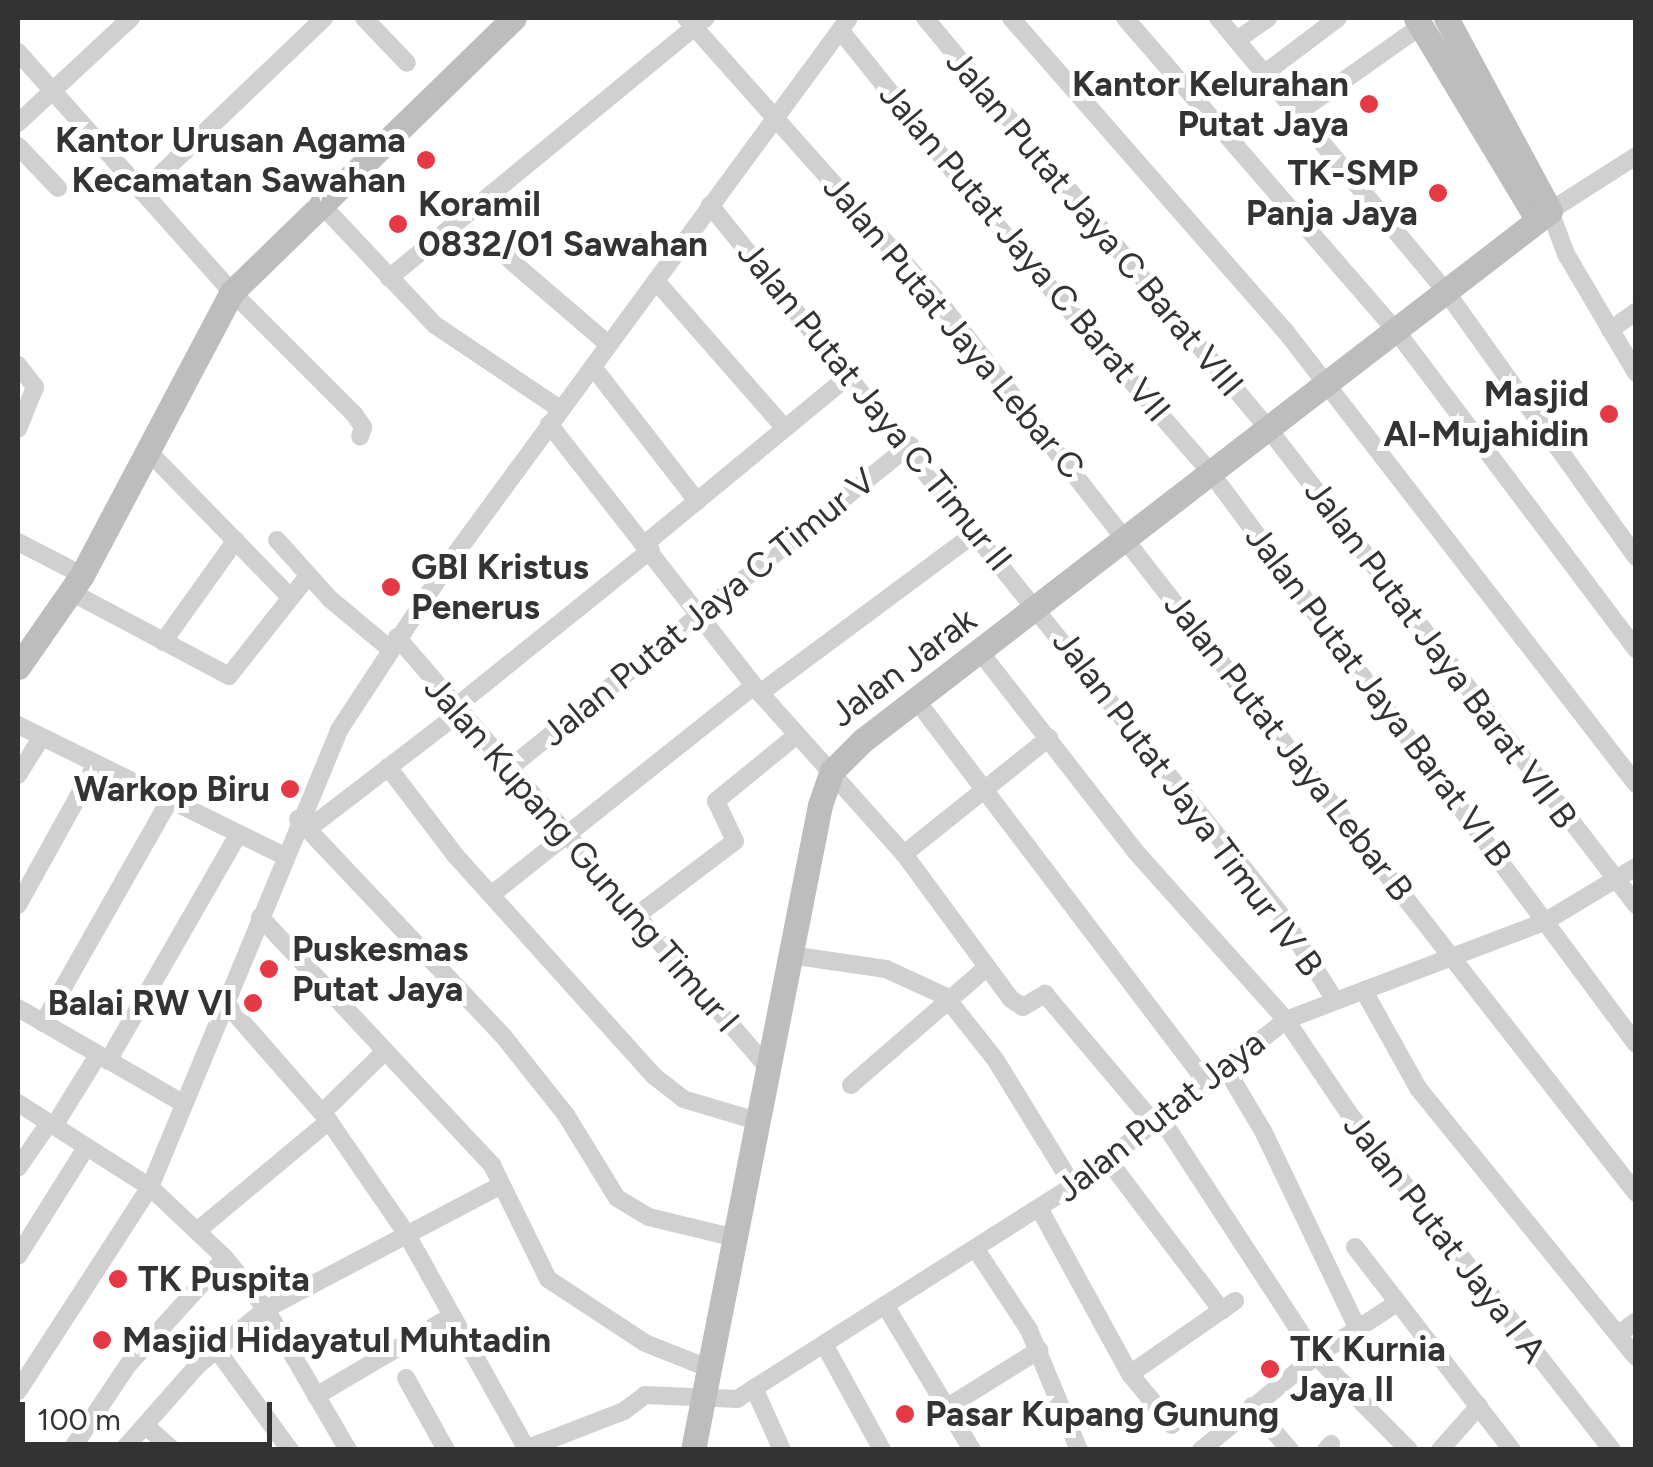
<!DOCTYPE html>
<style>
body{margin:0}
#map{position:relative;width:1653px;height:1467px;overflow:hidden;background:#fff;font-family:Figtree,sans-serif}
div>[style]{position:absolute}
.street>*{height:18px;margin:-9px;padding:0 9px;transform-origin:9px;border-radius:9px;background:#d0d0d0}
.secondary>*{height:25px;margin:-12.5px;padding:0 12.5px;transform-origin:12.5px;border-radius:12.5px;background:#bdbdbd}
.dots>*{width:28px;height:28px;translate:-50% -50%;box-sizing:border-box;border:5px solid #fff;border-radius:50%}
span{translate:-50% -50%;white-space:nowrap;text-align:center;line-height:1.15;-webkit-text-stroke:10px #fff;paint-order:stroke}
.poi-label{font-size:35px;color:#333;font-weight:700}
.right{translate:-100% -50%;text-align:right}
.left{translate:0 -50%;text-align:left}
.street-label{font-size:35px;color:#333}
.frame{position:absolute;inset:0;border:20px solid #333;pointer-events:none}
.scale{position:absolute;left:20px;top:1402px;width:252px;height:45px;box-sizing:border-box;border:5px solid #333;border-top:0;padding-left:12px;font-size:30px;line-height:35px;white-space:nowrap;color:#333;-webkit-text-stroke:8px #fff;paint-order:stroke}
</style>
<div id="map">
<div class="street">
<i style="left:364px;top:18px;width:62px;rotate:46.3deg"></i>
<i style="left:686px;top:18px;width:388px;rotate:48.3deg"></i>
<i style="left:944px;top:308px;width:1123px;rotate:51.98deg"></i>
<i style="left:925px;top:18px;width:533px;rotate:50.1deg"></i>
<i style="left:1267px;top:427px;width:604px;rotate:52.33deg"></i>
<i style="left:1011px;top:18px;width:417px;rotate:48.8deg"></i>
<i style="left:1286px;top:332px;width:572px;rotate:52.25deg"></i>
<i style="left:1125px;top:18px;width:415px;rotate:49.1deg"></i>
<i style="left:1397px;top:332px;width:397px;rotate:53deg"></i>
<i style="left:1218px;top:18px;width:358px;rotate:50.2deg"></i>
<i style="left:1447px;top:293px;width:325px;rotate:54.4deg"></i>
<i style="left:840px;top:30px;width:275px;rotate:51.2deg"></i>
<i style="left:1012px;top:244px;width:303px;rotate:49deg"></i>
<i style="left:1211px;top:473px;width:712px;rotate:53.34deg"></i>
<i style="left:1237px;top:40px;width:38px;rotate:-35deg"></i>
<i style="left:18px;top:52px;width:322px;rotate:48.3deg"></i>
<i style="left:232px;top:292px;width:173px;rotate:45deg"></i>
<i style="left:354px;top:414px;width:16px;rotate:55deg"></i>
<i style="left:363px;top:427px;width:10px;rotate:107deg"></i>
<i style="left:1265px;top:73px;width:91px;rotate:-37deg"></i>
<i style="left:1299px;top:112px;width:149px;rotate:-35.2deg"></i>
<i style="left:18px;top:123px;width:154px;rotate:-42.9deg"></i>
<i style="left:18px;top:146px;width:58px;rotate:46.4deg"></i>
<i style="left:1636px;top:156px;width:102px;rotate:147.4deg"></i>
<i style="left:1550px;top:211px;width:46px;rotate:69.6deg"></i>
<i style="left:1566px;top:254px;width:138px;rotate:59.5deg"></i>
<i style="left:142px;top:192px;width:252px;rotate:-43.7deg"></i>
<i style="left:319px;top:202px;width:169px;rotate:46.7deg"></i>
<i style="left:435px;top:325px;width:151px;rotate:33.9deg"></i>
<i style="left:710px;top:205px;width:911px;rotate:51.19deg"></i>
<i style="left:1281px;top:915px;width:101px;rotate:57.6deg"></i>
<i style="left:510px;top:260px;width:130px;rotate:40.6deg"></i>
<i style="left:389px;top:278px;width:410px;rotate:-39.4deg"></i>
<i style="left:656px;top:281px;width:194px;rotate:48.8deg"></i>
<i style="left:1610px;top:330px;width:32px;rotate:-35deg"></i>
<i style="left:18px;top:365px;width:28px;rotate:52deg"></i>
<i style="left:35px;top:387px;width:45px;rotate:112deg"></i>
<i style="left:593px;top:367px;width:170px;rotate:52.2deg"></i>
<i style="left:549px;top:424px;width:342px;rotate:51.9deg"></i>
<i style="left:760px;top:693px;width:216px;rotate:48.2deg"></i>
<i style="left:904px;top:854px;width:180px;rotate:53.6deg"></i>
<i style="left:1011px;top:999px;width:14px;rotate:34deg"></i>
<i style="left:1023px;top:1007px;width:26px;rotate:-31deg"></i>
<i style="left:1045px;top:994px;width:170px;rotate:49.8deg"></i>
<i style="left:150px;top:453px;width:202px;rotate:45.8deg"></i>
<i style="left:277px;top:540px;width:79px;rotate:48.1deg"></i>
<i style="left:330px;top:599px;width:78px;rotate:39.8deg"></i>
<i style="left:18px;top:542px;width:72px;rotate:27.3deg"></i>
<i style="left:646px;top:543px;width:264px;rotate:-39.5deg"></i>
<i style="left:71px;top:592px;width:179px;rotate:28deg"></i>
<i style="left:229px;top:676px;width:127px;rotate:-51.7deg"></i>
<i style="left:397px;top:637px;width:570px;rotate:49.27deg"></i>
<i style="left:163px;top:642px;width:125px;rotate:-54.4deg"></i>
<i style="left:981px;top:653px;width:251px;rotate:52.1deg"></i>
<i style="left:1135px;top:851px;width:227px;rotate:48.2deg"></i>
<i style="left:1286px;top:1020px;width:111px;rotate:56deg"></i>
<i style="left:1348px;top:1112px;width:429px;rotate:52deg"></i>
<i style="left:760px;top:693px;width:272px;rotate:-36.6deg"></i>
<i style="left:917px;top:701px;width:475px;rotate:52.8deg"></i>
<i style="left:453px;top:709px;width:254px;rotate:-38.8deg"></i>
<i style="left:18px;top:725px;width:297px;rotate:26.2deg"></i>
<i style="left:388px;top:767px;width:111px;rotate:52.7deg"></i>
<i style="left:455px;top:855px;width:297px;rotate:48deg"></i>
<i style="left:654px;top:1076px;width:37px;rotate:38deg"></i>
<i style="left:683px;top:1099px;width:77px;rotate:16.6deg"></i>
<i style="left:507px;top:770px;width:518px;rotate:-38.88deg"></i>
<i style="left:18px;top:775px;width:44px;rotate:-58.1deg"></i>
<i style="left:298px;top:819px;width:300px;rotate:46.6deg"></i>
<i style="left:504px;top:1037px;width:100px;rotate:51.5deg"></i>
<i style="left:566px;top:1115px;width:97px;rotate:58.4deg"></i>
<i style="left:617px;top:1198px;width:37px;rotate:31deg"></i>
<i style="left:649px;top:1217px;width:89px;rotate:13.7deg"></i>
<i style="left:308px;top:829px;width:189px;rotate:-37.5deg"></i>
<i style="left:904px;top:854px;width:186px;rotate:-38.7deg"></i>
<i style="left:491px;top:895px;width:336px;rotate:-38.5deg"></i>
<i style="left:18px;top:905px;width:159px;rotate:-61deg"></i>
<i style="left:636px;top:916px;width:124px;rotate:-37.1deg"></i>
<i style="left:735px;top:841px;width:44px;rotate:-115.4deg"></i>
<i style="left:716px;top:801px;width:104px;rotate:-39.2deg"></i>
<i style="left:260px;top:917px;width:340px;rotate:46.9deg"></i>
<i style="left:492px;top:1165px;width:127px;rotate:63.8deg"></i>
<i style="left:548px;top:1279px;width:116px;rotate:33.4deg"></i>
<i style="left:645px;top:1343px;width:71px;rotate:21.5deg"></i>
<i style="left:790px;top:955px;width:97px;rotate:8.3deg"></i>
<i style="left:886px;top:969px;width:65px;rotate:24.6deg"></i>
<i style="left:945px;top:996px;width:80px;rotate:51.6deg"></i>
<i style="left:995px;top:1059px;width:149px;rotate:58.4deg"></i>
<i style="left:1364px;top:991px;width:111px;rotate:60.9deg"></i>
<i style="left:1418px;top:1088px;width:346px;rotate:51deg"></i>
<i style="left:224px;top:1001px;width:159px;rotate:48.8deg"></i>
<i style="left:329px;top:1121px;width:136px;rotate:55.5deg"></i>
<i style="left:406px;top:1233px;width:246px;rotate:60.8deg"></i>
<i style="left:18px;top:1008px;width:188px;rotate:30deg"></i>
<i style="left:43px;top:1023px;width:253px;rotate:-60.4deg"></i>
<i style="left:108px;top:1061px;width:258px;rotate:-60.1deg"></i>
<i style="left:1223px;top:1064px;width:78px;rotate:59.2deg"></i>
<i style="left:1263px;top:1131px;width:220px;rotate:64.4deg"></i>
<i style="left:851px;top:1085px;width:180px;rotate:-40.9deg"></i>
<i style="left:18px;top:1103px;width:156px;rotate:32.5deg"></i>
<i style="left:150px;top:1187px;width:103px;rotate:43.4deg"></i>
<i style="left:225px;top:1258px;width:65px;rotate:51.2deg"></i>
<i style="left:266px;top:1309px;width:163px;rotate:59.8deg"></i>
<i style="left:322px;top:1113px;width:88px;rotate:-44.5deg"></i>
<i style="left:1162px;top:1120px;width:282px;rotate:56.9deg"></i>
<i style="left:1316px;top:1356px;width:132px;rotate:45.3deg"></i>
<i style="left:54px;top:1126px;width:84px;rotate:-58.2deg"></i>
<i style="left:1108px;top:1160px;width:189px;rotate:52.9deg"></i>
<i style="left:18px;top:1168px;width:55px;rotate:-55.4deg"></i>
<i style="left:1039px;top:1208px;width:189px;rotate:61.3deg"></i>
<i style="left:1130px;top:1374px;width:66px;rotate:50.5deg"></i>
<i style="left:197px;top:1231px;width:172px;rotate:-39.8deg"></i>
<i style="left:1355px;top:1247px;width:257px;rotate:52.3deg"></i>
<i style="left:975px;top:1248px;width:98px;rotate:56.6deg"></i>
<i style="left:1029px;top:1330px;width:130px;rotate:67.4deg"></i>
<i style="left:18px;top:1256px;width:126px;rotate:-57.9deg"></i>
<i style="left:885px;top:1305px;width:169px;rotate:59deg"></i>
<i style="left:1619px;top:1334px;width:21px;rotate:-37deg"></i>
<i style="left:824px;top:1344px;width:121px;rotate:61.3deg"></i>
<i style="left:217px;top:1350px;width:124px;rotate:53.9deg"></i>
<i style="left:1130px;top:1374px;width:128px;rotate:-34.8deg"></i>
<i style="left:406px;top:1378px;width:82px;rotate:60.9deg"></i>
<i style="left:754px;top:1388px;width:68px;rotate:65.7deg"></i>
<i style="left:18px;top:1391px;width:243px;rotate:-57.1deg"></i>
<i style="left:150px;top:1187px;width:495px;rotate:-67.5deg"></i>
<i style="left:339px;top:730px;width:199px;rotate:-56.7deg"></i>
<i style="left:448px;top:564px;width:677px;rotate:-53.71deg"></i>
<i style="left:316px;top:1396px;width:158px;rotate:-30.5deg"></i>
<i style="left:1252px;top:1406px;width:58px;rotate:49.2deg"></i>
<i style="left:946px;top:1408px;width:110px;rotate:-31.9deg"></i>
<i style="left:145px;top:1425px;width:38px;rotate:42deg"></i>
<i style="left:71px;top:1450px;width:102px;rotate:-56.2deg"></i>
<i style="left:128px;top:1365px;width:144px;rotate:-47.8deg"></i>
<i style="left:123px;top:1450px;width:113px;rotate:-48.6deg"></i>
<i style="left:198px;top:1365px;width:88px;rotate:-39.5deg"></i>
<i style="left:266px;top:1309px;width:266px;rotate:-27.8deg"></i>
<i style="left:523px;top:1450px;width:108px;rotate:-21.1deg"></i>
<i style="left:624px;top:1411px;width:26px;rotate:-37deg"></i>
<i style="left:645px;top:1395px;width:92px;rotate:2.5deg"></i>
<i style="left:737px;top:1399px;width:398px;rotate:-32.4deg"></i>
<i style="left:1073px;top:1186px;width:270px;rotate:-37.9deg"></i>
<i style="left:1286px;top:1020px;width:278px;rotate:-20.8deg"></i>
<i style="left:1546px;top:921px;width:105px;rotate:-31deg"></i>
<i style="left:1201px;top:1450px;width:149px;rotate:-39.3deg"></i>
<i style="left:1316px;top:1356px;width:93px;rotate:-33.2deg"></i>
<i style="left:1326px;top:1450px;width:8px;rotate:-50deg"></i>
<i style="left:1440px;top:1450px;width:59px;rotate:-48.4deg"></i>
</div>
<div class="secondary">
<i style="left:1416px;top:18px;width:236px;rotate:58.9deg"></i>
<i style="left:18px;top:667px;width:112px;rotate:-55.2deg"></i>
<i style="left:82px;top:575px;width:320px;rotate:-62.1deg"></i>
<i style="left:232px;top:292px;width:393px;rotate:-44.2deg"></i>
<i style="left:693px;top:1450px;width:657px;rotate:-78.86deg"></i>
<i style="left:820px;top:805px;width:36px;rotate:-71deg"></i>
<i style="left:832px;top:771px;width:42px;rotate:-45deg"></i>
<i style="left:862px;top:741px;width:868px;rotate:-37.61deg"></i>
<i style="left:1550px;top:211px;width:219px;rotate:-118.3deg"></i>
</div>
<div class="dots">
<i style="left:1369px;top:104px;background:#e63946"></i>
<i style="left:426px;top:160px;background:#e63946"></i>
<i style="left:1438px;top:193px;background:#e63946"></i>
<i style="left:398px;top:224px;background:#e63946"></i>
<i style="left:1609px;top:414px;background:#e63946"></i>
<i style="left:391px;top:587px;background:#e63946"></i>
<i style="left:290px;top:789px;background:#e63946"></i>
<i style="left:269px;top:969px;background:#e63946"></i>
<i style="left:253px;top:1003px;background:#e63946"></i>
<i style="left:118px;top:1279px;background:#e63946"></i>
<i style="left:102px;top:1340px;background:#e63946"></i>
<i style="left:1270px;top:1369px;background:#e63946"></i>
<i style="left:905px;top:1414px;background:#e63946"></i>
</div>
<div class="poi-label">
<span class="right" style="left:1349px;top:104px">Kantor Kelurahan<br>Putat Jaya</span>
<span class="right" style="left:406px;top:160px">Kantor Urusan Agama<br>Kecamatan Sawahan</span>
<span class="right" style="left:1418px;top:193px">TK-SMP<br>Panja Jaya</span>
<span class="left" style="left:418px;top:224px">Koramil<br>0832/01 Sawahan</span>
<span class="right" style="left:1589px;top:414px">Masjid<br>Al-Mujahidin</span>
<span class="left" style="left:411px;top:587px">GBI Kristus<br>Penerus</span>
<span class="right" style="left:270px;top:789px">Warkop Biru</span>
<span class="left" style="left:292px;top:969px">Puskesmas<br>Putat Jaya</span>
<span class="right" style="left:233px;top:1003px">Balai RW VI</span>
<span class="left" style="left:138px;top:1279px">TK Puspita</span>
<span class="left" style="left:122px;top:1340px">Masjid Hidayatul Muhtadin</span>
<span class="left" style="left:1290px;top:1369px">TK Kurnia<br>Jaya II</span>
<span class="left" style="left:925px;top:1414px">Pasar Kupang Gunung</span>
</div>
<div class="street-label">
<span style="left:1095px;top:223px;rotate:50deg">Jalan Putat Jaya C Barat VIII</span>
<span style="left:1025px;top:252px;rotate:50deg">Jalan Putat Jaya C Barat VII</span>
<span style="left:954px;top:327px;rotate:50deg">Jalan Putat Jaya Lebar C</span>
<span style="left:875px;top:406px;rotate:51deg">Jalan Putat Jaya C Timur II</span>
<span style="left:708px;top:607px;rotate:-39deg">Jalan Putat Jaya C Timur V</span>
<span style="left:1441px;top:654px;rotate:53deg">Jalan Putat Jaya Barat VII B</span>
<span style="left:903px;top:667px;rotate:-37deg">Jalan Jarak</span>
<span style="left:1379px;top:696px;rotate:53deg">Jalan Putat Jaya Barat VI B</span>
<span style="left:1289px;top:747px;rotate:52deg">Jalan Putat Jaya Lebar B</span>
<span style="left:1188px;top:803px;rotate:53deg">Jalan Putat Jaya Timur IV B</span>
<span style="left:582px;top:854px;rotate:49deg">Jalan Kupang Gunung Timur I</span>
<span style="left:1160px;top:1116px;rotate:-38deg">Jalan Putat Jaya</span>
<span style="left:1445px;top:1238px;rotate:52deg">Jalan Putat Jaya I A</span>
</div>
<div class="frame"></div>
<div class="scale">100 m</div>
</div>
